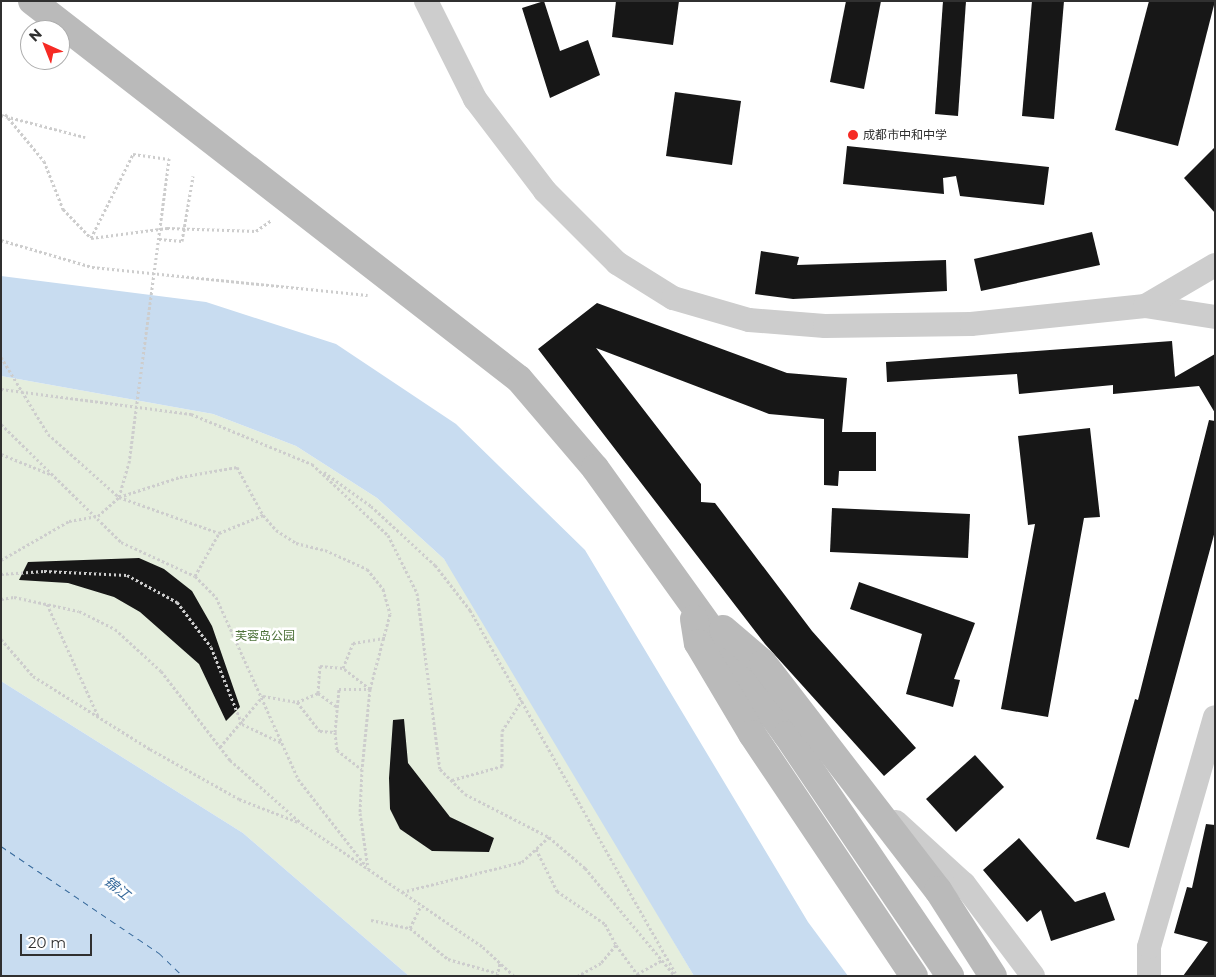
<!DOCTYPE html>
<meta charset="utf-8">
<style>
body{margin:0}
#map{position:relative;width:1216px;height:977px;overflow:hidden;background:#fff;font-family:Montserrat,"Noto Sans SC",sans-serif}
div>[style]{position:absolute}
.green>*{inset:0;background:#e5eedd}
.water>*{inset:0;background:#c8dcf0}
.ferry>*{height:1px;margin-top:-0.5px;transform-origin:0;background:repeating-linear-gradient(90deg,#36699b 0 6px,transparent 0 11px)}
.building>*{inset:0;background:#171717}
.path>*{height:3px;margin-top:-1.5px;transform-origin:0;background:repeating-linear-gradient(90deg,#cdcdcd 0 2.5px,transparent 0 5px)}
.street>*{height:24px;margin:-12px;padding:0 12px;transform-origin:12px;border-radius:12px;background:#cdcdcd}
.secondary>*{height:28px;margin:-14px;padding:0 14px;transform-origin:14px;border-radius:14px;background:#bababa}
.path-bridge>*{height:3px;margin-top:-1.5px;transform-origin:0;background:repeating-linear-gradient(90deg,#cdcdcd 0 2.5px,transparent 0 5px)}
.dots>*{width:14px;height:14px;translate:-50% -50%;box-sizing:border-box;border:2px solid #fff;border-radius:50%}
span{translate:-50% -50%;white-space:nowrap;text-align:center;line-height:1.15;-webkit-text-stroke:5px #fff;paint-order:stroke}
.poi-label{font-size:12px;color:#303030}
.left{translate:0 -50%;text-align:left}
.park-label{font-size:12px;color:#4d7139}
.water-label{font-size:14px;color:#36699b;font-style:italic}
.frame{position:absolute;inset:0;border:2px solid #303030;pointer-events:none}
.north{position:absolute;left:20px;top:20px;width:50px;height:50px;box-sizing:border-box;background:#fff;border:1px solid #acacac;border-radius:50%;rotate:316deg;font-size:14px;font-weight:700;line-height:20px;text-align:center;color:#303030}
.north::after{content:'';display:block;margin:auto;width:18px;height:22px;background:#f62a24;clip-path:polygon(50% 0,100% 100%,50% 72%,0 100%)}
.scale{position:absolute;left:20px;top:934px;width:72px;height:22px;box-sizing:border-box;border:2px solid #303030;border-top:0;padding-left:6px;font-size:15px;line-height:18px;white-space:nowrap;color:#303030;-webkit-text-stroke:4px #fff;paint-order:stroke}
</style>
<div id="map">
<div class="green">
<i style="clip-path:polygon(1px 376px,213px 414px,296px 446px,377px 498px,444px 559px,483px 617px,694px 976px,409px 976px,243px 833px,1px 681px)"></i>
</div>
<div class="water">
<i style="clip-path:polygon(1px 276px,206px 302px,336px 344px,456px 424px,585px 550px,808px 922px,848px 976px,694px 976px,444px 559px,377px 498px,296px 446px,213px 414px,1px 376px)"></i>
<i style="clip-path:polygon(1px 681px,243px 833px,409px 976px,1px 976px)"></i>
</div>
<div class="ferry">
<i style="left:1px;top:846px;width:191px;rotate:34.1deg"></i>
<i style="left:159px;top:953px;width:33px;rotate:44deg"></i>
</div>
<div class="building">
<i style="clip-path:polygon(544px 1px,560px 51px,588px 40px,600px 75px,550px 98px,522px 8px)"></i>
<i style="clip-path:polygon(616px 1px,679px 1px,673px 45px,612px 37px)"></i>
<i style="clip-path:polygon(846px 1px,881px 1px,864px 89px,830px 82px)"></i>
<i style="clip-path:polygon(943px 1px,966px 1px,958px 116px,935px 114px)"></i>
<i style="clip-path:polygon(1032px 1px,1064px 1px,1054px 119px,1022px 116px)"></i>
<i style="clip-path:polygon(1149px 1px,1215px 1px,1178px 146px,1115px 130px)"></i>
<i style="clip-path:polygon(675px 92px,741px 101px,732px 165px,666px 156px)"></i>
<i style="clip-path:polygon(847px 146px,1049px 167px,1044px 205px,960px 196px,956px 176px,943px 178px,944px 194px,843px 184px)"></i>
<i style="clip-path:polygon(1215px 147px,1215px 213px,1184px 178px)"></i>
<i style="clip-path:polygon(1092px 232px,1100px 265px,981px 291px,974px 259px)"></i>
<i style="clip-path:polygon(761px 251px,799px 257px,797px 265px,946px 260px,947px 291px,793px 299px,755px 294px)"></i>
<i style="clip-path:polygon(597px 303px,787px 373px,847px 378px,842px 432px,876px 432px,876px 471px,839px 471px,838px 486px,824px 485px,824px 419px,769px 414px,596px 348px,701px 484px,701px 502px,715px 503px,812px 631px,916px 748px,884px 776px,765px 644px,538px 349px)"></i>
<i style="clip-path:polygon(1172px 341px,1175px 377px,1215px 354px,1215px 413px,1199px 386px,1113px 394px,1113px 385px,1019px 394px,1017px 374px,887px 382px,886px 362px)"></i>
<i style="clip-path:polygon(1209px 420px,1215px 421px,1215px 531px,1129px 848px,1096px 839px,1135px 699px,1138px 700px)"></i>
<i style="clip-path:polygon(1090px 428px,1100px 517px,1084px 518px,1048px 717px,1001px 709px,1035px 524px,1028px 525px,1018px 436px)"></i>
<i style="clip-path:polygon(832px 508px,970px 514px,968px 558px,830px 552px)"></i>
<i style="clip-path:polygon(139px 558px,164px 569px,192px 591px,212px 626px,240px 707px,226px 721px,199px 664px,140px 612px,114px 597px,68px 583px,19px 580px,28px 562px)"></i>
<i style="clip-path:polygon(859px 582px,975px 623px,954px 679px,960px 680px,953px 707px,906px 694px,922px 634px,850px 609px)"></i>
<i style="clip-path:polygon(404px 719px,408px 763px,450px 817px,494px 838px,489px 852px,432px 851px,400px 829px,390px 809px,389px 778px,393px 720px)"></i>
<i style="clip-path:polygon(975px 755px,1004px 787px,956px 832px,926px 799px)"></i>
<i style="clip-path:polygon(1206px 824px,1215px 825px,1215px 976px,1183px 976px,1208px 942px,1174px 933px,1187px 887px,1192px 888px)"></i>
<i style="clip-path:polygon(1019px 838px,1075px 902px,1105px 892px,1115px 920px,1051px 941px,1041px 910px,1027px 922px,983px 870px)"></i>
</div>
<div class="path">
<i style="left:5px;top:114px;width:61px;rotate:50.3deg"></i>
<i style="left:44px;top:161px;width:52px;rotate:68.4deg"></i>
<i style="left:63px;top:209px;width:40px;rotate:46deg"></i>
<i style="left:91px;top:238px;width:77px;rotate:-7.5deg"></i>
<i style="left:167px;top:228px;width:89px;rotate:1.9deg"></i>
<i style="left:256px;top:231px;width:19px;rotate:-35deg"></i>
<i style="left:1px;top:115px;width:87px;rotate:14.7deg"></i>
<i style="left:91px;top:238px;width:94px;rotate:-63.4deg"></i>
<i style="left:133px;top:154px;width:36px;rotate:8deg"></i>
<i style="left:1px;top:240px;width:95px;rotate:16.5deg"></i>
<i style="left:92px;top:267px;width:277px;rotate:5.8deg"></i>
<i style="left:1px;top:389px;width:192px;rotate:7.5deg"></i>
<i style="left:191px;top:414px;width:131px;rotate:22.5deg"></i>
<i style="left:312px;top:464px;width:104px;rotate:43.1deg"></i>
<i style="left:388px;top:535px;width:65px;rotate:63.4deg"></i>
<i style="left:417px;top:593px;width:177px;rotate:82.6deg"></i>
<i style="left:440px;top:769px;width:35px;rotate:45deg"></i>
<i style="left:465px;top:794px;width:94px;rotate:27.1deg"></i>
<i style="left:549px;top:837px;width:48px;rotate:40.7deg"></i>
<i style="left:585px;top:868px;width:141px;rotate:50.2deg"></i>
<i style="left:1px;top:424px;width:168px;rotate:44.5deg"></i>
<i style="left:121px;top:542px;width:81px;rotate:24.7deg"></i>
<i style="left:195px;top:576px;width:30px;rotate:45deg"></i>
<i style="left:216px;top:597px;width:200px;rotate:65.7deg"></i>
<i style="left:298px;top:779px;width:110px;rotate:52deg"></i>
<i style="left:48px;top:434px;width:95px;rotate:41.6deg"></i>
<i style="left:119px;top:497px;width:106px;rotate:19.8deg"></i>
<i style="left:1px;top:454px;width:55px;rotate:22.4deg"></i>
<i style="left:324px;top:472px;width:58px;rotate:35.9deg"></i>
<i style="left:371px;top:506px;width:87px;rotate:42.7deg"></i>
<i style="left:435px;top:565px;width:57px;rotate:52.1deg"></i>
<i style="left:470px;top:610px;width:417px;rotate:60.5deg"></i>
<i style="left:119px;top:497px;width:64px;rotate:-18.2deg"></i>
<i style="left:180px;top:477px;width:58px;rotate:-10deg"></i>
<i style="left:237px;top:467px;width:55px;rotate:61.6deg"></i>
<i style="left:263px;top:515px;width:20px;rotate:49deg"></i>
<i style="left:276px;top:530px;width:24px;rotate:33deg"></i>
<i style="left:296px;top:543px;width:30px;rotate:14deg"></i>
<i style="left:325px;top:550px;width:46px;rotate:24.3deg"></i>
<i style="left:367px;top:569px;width:26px;rotate:51deg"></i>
<i style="left:383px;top:589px;width:26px;rotate:74deg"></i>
<i style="left:390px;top:614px;width:78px;rotate:104.9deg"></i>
<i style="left:370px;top:689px;width:80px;rotate:95.7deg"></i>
<i style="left:362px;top:769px;width:44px;rotate:92.6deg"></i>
<i style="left:360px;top:813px;width:56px;rotate:81.7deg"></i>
<i style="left:1px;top:560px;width:78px;rotate:-29.8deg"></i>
<i style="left:69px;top:521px;width:29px;rotate:-10deg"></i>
<i style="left:98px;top:516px;width:28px;rotate:-42deg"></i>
<i style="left:119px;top:497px;width:35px;rotate:-74deg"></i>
<i style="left:1px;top:574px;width:43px;rotate:-4deg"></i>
<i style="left:44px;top:571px;width:83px;rotate:2.8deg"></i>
<i style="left:127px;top:575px;width:57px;rotate:28.4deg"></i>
<i style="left:177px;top:602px;width:56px;rotate:52.9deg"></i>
<i style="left:211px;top:647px;width:83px;rotate:68.1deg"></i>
<i style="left:242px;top:724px;width:44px;rotate:25.4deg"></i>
<i style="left:195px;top:576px;width:49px;rotate:-60.8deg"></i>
<i style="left:219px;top:533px;width:48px;rotate:-22.2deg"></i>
<i style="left:1px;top:599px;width:13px;rotate:-9deg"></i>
<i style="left:14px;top:597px;width:66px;rotate:12.2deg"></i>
<i style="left:79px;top:611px;width:40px;rotate:26.6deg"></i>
<i style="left:115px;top:629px;width:62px;rotate:42.4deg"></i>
<i style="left:161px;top:671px;width:113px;rotate:52.2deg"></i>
<i style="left:230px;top:760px;width:96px;rotate:41.6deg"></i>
<i style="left:302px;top:824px;width:219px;rotate:34.2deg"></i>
<i style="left:483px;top:947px;width:42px;rotate:43.1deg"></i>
<i style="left:47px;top:604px;width:123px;rotate:65.5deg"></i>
<i style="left:1px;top:639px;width:49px;rotate:49.1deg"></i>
<i style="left:33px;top:676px;width:138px;rotate:32deg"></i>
<i style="left:150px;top:749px;width:102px;rotate:29.3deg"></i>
<i style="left:239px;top:799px;width:63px;rotate:21.3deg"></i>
<i style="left:318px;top:693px;width:24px;rotate:36deg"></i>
<i style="left:297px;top:702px;width:23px;rotate:-23deg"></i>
<i style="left:318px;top:693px;width:27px;rotate:-86deg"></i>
<i style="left:320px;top:666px;width:23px;rotate:5deg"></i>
<i style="left:335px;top:732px;width:43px;rotate:-84.7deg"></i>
<i style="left:339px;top:689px;width:31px"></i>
<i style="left:370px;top:689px;width:34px;rotate:-142deg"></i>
<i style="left:343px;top:668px;width:27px;rotate:-68deg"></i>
<i style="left:353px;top:643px;width:33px;rotate:-9deg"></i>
<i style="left:220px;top:747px;width:67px;rotate:-49.9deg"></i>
<i style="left:263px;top:696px;width:35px;rotate:10deg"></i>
<i style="left:297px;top:702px;width:37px;rotate:52deg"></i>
<i style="left:320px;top:731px;width:15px;rotate:4deg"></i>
<i style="left:335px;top:732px;width:18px;rotate:84deg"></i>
<i style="left:337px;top:750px;width:31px;rotate:38deg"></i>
<i style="left:452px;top:780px;width:52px;rotate:-15.6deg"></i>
<i style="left:502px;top:766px;width:35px;rotate:-90deg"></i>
<i style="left:502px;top:731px;width:37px;rotate:-57deg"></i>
<i style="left:536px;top:849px;width:47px;rotate:63.4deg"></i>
<i style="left:557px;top:891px;width:58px;rotate:34.5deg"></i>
<i style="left:605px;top:924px;width:24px;rotate:62deg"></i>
<i style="left:616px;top:945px;width:23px;rotate:130deg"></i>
<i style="left:601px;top:963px;width:26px;rotate:151deg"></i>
<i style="left:402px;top:892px;width:124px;rotate:-14deg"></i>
<i style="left:522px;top:862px;width:37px;rotate:-43deg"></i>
<i style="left:371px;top:920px;width:40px;rotate:12deg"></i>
<i style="left:410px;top:928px;width:49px;rotate:39.2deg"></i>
<i style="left:448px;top:959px;width:51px;rotate:15.9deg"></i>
<i style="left:410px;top:928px;width:25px;rotate:-64deg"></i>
<i style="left:616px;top:945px;width:36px;rotate:54deg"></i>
<i style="left:637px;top:974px;width:29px;rotate:-29deg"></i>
<i style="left:497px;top:976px;width:13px;rotate:-77deg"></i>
</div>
<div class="street">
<i style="left:426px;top:1px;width:110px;rotate:63.4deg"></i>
<i style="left:475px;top:99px;width:116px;rotate:52.7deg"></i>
<i style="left:545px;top:191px;width:102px;rotate:45deg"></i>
<i style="left:617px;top:263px;width:66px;rotate:32deg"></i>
<i style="left:673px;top:298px;width:79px;rotate:16.1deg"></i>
<i style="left:749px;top:320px;width:76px;rotate:4.5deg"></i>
<i style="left:825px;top:326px;width:146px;rotate:-0.8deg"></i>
<i style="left:971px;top:324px;width:175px;rotate:-5.9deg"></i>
<i style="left:1145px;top:306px;width:71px;rotate:8.9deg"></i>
<i style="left:1145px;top:306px;width:81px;rotate:-30.4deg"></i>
<i style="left:896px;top:822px;width:92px;rotate:42.4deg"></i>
<i style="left:964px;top:884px;width:115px;rotate:53.1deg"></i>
<i style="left:1149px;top:976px;width:29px;rotate:-90deg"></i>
<i style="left:1149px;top:947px;width:239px;rotate:-74deg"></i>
</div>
<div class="secondary">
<i style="left:32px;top:1px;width:616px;rotate:37.82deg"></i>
<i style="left:519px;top:379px;width:117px;rotate:49.5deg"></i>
<i style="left:595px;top:468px;width:329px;rotate:54.3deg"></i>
<i style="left:787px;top:735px;width:291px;rotate:55.9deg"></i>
<i style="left:694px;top:619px;width:24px;rotate:81deg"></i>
<i style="left:698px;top:643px;width:106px;rotate:59.3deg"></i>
<i style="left:752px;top:734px;width:291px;rotate:56.2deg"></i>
<i style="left:723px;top:629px;width:52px;rotate:40.4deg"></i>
<i style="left:763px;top:663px;width:287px;rotate:52.4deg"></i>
<i style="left:938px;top:890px;width:102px;rotate:57.4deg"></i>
</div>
<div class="path-bridge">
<i style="left:159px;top:239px;width:23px;rotate:5deg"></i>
<i style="left:182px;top:241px;width:66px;rotate:-80.4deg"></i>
<i style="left:1px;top:357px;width:90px;rotate:58.6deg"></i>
<i style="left:129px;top:463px;width:307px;rotate:-82.5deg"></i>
</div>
<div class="dots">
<i style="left:853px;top:135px;background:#f62a24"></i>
</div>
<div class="poi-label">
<span class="left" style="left:863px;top:135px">成都市中和中学</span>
</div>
<div class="park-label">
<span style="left:265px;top:636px">芙蓉岛公园</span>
</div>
<div class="water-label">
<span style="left:117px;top:888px;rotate:39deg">锦江</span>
</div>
<div class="frame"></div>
<div class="north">N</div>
<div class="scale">20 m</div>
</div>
